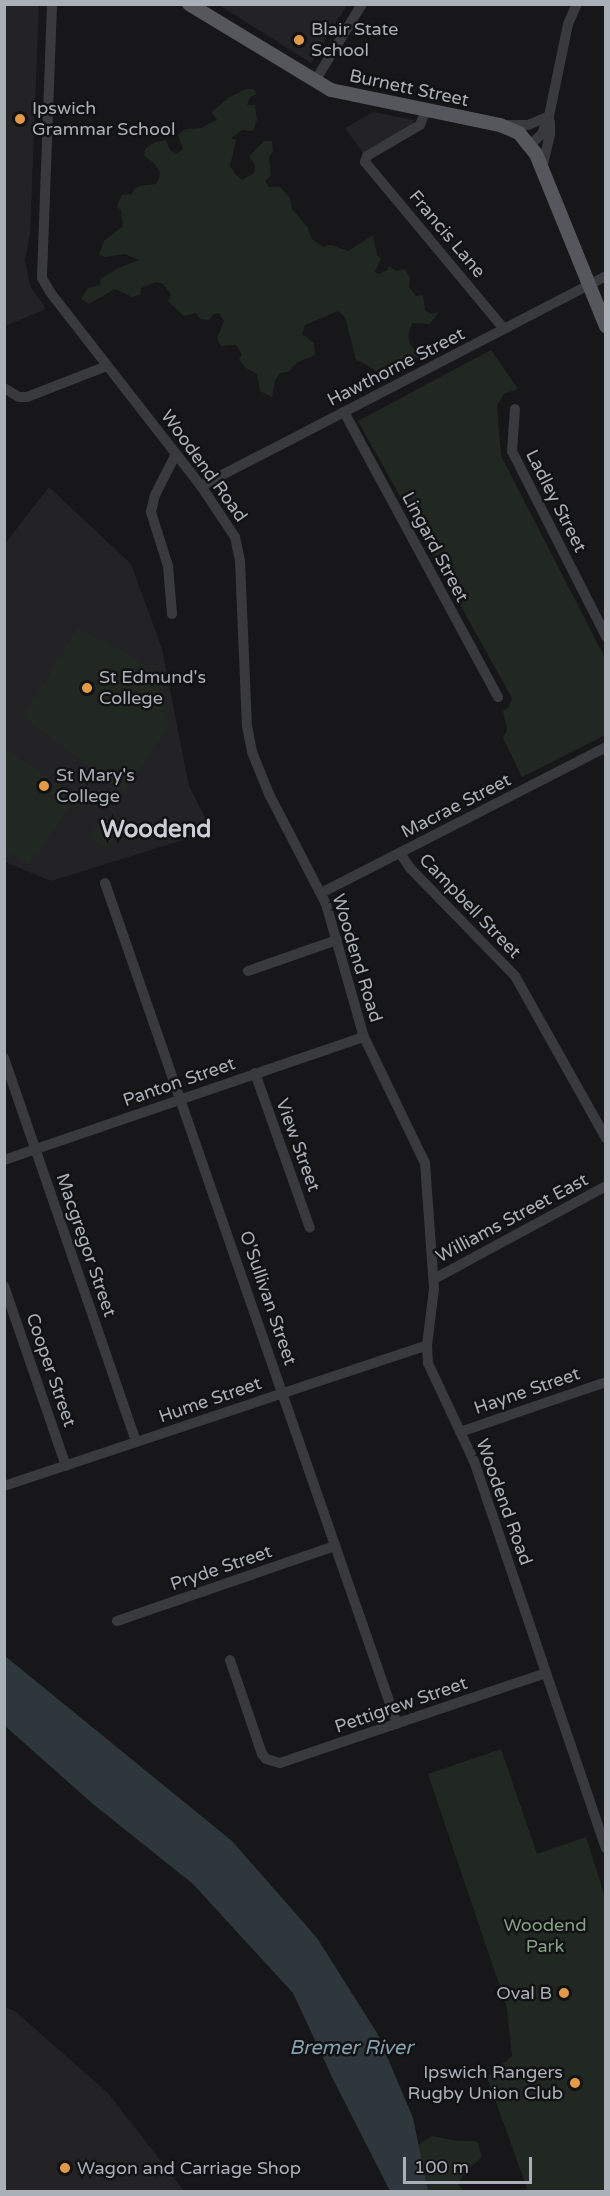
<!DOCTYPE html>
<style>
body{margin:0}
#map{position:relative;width:610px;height:2196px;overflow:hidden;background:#171719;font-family:"Varela Round",sans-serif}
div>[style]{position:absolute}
.built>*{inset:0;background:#232326}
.green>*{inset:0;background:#212821}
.water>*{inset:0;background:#2e373c}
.minor>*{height:10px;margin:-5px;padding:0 5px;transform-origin:5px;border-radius:5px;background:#383a3d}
.major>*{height:14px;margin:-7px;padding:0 7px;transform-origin:7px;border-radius:7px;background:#55575c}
.dots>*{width:16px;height:16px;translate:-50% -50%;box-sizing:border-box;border:3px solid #121214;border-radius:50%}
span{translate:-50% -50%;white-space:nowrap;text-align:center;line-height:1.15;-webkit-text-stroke:5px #121214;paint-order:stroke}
.poi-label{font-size:18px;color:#aab0b7}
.left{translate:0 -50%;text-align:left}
.right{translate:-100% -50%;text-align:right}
.street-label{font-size:18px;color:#aab0b7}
.park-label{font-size:18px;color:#85a183}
.water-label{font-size:20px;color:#84a1af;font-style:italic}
.district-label{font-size:24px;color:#cbced4;font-weight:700}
.frame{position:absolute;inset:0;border:6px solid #aab0b7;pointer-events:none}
.scale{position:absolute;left:403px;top:2157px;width:129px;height:27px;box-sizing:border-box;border:3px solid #aab0b7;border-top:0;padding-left:8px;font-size:18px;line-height:21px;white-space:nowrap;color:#aab0b7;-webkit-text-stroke:4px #121214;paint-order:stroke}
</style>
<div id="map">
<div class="built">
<i style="clip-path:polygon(5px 4px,39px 5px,30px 234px,25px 260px,30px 286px,46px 309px,5px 326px)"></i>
<i style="clip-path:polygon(219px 5px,347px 5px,311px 63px)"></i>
<i style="clip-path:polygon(373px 112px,414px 120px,413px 125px,363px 153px,345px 128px)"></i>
<i style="clip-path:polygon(49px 487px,131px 564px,162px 649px,189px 786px,212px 831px,51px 881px,5px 862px,4px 545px)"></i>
<i style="clip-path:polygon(4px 2006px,16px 2012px,108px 2093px,184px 2191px,5px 2191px)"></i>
</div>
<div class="green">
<i style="clip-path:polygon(246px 89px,253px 89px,257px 94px,250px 97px,247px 105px,255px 105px,257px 120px,253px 131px,242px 130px,231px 138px,236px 140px,230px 166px,235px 174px,242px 180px,254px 173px,255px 166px,249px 156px,264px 141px,272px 141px,273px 151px,269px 157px,271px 175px,265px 181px,269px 187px,280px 187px,290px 198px,292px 209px,308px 228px,312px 239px,323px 247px,331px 245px,348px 251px,373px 235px,377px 255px,381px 258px,375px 272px,378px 274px,388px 270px,389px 266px,396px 271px,405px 269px,410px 278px,409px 287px,416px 296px,423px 295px,425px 310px,431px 314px,439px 312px,430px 324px,412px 323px,408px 336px,410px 344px,420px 356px,392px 372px,384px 375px,356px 359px,345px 317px,338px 311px,305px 325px,302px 334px,314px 343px,315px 355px,298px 362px,288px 372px,280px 373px,275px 380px,272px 397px,260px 391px,257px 374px,246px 368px,239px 360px,242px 354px,236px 345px,221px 346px,217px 338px,224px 321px,219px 313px,214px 314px,209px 320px,200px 319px,196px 313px,184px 316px,168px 301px,171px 294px,162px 283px,156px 282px,141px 288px,140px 295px,132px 297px,115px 289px,89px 304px,81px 299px,88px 288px,100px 285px,101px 279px,118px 268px,139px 260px,125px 254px,105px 257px,99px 255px,104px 241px,123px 226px,121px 210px,117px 207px,122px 195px,132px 194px,134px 189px,140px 186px,156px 184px,159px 178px,160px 172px,153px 162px,144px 156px,145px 149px,155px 142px,166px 140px,170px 150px,177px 154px,183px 149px,178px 135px,185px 129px,201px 128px,217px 120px,212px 112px,228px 98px)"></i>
<i style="clip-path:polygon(491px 350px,518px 389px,504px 394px,497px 405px,501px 456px,605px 658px,605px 735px,522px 777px,503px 738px,507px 730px,503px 711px,509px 707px,512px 698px,358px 421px)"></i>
<i style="clip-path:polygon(78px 628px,125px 652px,161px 679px,169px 724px,123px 793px,24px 717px)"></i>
<i style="clip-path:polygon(4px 748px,76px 797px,29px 865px,5px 849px)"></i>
<i style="clip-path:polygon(102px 818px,119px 829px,106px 849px,89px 837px)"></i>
<i style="clip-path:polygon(501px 1749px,537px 1854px,586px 1837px,605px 1897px,605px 2191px,528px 2191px,487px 2077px,512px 2056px,507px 2008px,428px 1774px)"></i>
<i style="clip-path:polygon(432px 2136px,457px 2141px,477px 2141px,482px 2157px,465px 2172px,458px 2184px,463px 2191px,482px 2191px,428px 2191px,418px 2145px)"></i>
</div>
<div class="water">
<i style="clip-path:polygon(5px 1656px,232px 1841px,317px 1938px,377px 2033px,413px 2118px,428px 2191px,390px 2191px,333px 2079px,293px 1993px,193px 1884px,93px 1804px,5px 1726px)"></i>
</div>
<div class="minor">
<i style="left:52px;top:4px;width:274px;rotate:92.1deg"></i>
<i style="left:42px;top:278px;width:16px;rotate:60deg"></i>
<i style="left:50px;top:292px;width:246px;rotate:52.1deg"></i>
<i style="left:201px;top:486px;width:61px;rotate:56.3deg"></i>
<i style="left:235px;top:537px;width:25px;rotate:78deg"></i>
<i style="left:240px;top:561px;width:165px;rotate:87.6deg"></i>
<i style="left:247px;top:726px;width:26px;rotate:79deg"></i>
<i style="left:252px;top:752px;width:45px;rotate:68deg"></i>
<i style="left:269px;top:794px;width:124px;rotate:62.6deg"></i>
<i style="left:326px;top:904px;width:138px;rotate:74.1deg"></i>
<i style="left:364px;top:1037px;width:140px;rotate:64.2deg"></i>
<i style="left:425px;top:1163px;width:126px;rotate:85.9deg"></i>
<i style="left:434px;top:1289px;width:56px;rotate:97.1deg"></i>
<i style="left:427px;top:1345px;width:18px;rotate:87deg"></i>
<i style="left:428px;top:1363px;width:108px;rotate:64.9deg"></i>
<i style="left:474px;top:1461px;width:409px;rotate:71.2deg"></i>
<i style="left:315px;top:81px;width:90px;rotate:-58.6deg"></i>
<i style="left:426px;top:110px;width:16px;rotate:112deg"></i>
<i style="left:420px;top:125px;width:61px;rotate:149.7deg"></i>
<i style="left:367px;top:156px;width:6px;rotate:108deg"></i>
<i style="left:365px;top:162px;width:217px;rotate:50.2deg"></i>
<i style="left:504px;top:125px;width:24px"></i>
<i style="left:528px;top:125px;width:23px;rotate:-23deg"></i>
<i style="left:530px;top:145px;width:16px;rotate:-43deg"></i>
<i style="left:542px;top:134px;width:19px;rotate:-69deg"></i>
<i style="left:549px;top:116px;width:94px;rotate:-78.3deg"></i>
<i style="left:568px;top:24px;width:22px;rotate:-66deg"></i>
<i style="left:542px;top:169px;width:35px;rotate:-77deg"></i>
<i style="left:550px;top:135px;width:13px;rotate:-90deg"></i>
<i style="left:4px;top:388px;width:17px;rotate:31deg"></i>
<i style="left:19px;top:397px;width:8px"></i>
<i style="left:27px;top:397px;width:86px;rotate:-21.2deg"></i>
<i style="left:515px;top:409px;width:42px;rotate:94.1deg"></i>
<i style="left:512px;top:451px;width:208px;rotate:63.1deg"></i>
<i style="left:344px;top:412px;width:324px;rotate:61.6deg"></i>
<i style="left:201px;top:486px;width:456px;rotate:-27.4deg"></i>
<i style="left:172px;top:614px;width:48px;rotate:-94.8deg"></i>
<i style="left:168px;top:566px;width:57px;rotate:-107.5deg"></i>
<i style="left:151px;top:512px;width:17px;rotate:-77deg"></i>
<i style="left:155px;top:495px;width:46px;rotate:-62.9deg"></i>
<i style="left:400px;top:853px;width:18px;rotate:56deg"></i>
<i style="left:410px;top:868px;width:151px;rotate:45.8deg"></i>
<i style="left:515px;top:976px;width:186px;rotate:60.7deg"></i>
<i style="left:105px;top:883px;width:890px;rotate:70.85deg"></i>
<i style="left:321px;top:893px;width:320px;rotate:-27.1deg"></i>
<i style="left:248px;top:971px;width:94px;rotate:-19.2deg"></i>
<i style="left:4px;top:1058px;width:406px;rotate:71deg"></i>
<i style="left:255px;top:1073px;width:164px;rotate:70.5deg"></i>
<i style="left:4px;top:1160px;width:380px;rotate:-18.9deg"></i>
<i style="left:434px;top:1279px;width:196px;rotate:-28.4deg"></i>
<i style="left:4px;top:1286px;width:190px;rotate:71deg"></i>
<i style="left:460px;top:1432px;width:154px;rotate:-18.9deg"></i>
<i style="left:4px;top:1486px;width:446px;rotate:-18.4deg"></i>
<i style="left:117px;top:1621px;width:231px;rotate:-19deg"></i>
<i style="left:230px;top:1660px;width:99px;rotate:71.2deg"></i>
<i style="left:262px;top:1754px;width:6px;rotate:51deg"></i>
<i style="left:266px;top:1759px;width:15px;rotate:16deg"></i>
<i style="left:280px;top:1763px;width:281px;rotate:-18.7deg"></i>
</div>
<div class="major">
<i style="left:189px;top:4px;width:166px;rotate:31.2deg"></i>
<i style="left:331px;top:90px;width:173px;rotate:11.7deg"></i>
<i style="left:500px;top:125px;width:21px;rotate:23deg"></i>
<i style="left:519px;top:133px;width:27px;rotate:51deg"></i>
<i style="left:536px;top:154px;width:186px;rotate:67.9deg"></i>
</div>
<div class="dots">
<i style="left:299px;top:40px;background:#e29a46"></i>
<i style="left:20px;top:119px;background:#e29a46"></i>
<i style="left:87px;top:688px;background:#e29a46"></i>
<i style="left:44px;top:786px;background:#e29a46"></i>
<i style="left:564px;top:1993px;background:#e29a46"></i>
<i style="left:575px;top:2083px;background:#e29a46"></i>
<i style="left:65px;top:2168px;background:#e29a46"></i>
</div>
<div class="poi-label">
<span class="left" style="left:311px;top:40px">Blair State<br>School</span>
<span class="left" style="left:32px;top:119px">Ipswich<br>Grammar School</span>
<span class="left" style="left:99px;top:688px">St Edmund's<br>College</span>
<span class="left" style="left:56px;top:786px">St Mary's<br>College</span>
<span class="right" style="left:552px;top:1993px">Oval B</span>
<span class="right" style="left:563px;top:2083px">Ipswich Rangers<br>Rugby Union Club</span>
<span class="left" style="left:77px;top:2168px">Wagon and Carriage Shop</span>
</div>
<div class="street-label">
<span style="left:409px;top:88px;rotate:12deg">Burnett Street</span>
<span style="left:447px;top:234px;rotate:50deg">Francis Lane</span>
<span style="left:396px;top:367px;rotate:-27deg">Hawthorne Street</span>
<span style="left:204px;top:466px;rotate:54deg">Woodend Road</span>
<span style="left:556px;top:501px;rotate:63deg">Ladley Street</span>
<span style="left:435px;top:547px;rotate:62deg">Lingard Street</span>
<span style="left:456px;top:806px;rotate:-27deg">Macrae Street</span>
<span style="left:470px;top:906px;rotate:46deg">Campbell Street</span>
<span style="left:357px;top:958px;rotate:73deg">Woodend Road</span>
<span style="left:179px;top:1082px;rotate:-19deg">Panton Street</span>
<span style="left:298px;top:1145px;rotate:70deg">View Street</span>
<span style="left:512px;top:1218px;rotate:-28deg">Williams Street East</span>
<span style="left:86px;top:1245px;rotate:71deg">Macgregor Street</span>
<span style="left:268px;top:1298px;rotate:71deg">O'Sullivan Street</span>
<span style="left:51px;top:1370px;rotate:71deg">Cooper Street</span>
<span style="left:527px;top:1391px;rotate:-19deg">Hayne Street</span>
<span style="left:210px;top:1400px;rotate:-19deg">Hume Street</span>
<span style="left:504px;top:1502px;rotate:70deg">Woodend Road</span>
<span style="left:221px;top:1568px;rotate:-19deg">Pryde Street</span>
<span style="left:401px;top:1705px;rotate:-19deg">Pettigrew Street</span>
</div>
<div class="park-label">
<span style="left:545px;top:1936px">Woodend<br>Park</span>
</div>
<div class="water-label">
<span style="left:351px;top:2048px">Bremer River</span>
</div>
<div class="district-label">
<span style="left:156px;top:830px">Woodend</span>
</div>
<div class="frame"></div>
<div class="scale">100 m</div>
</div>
